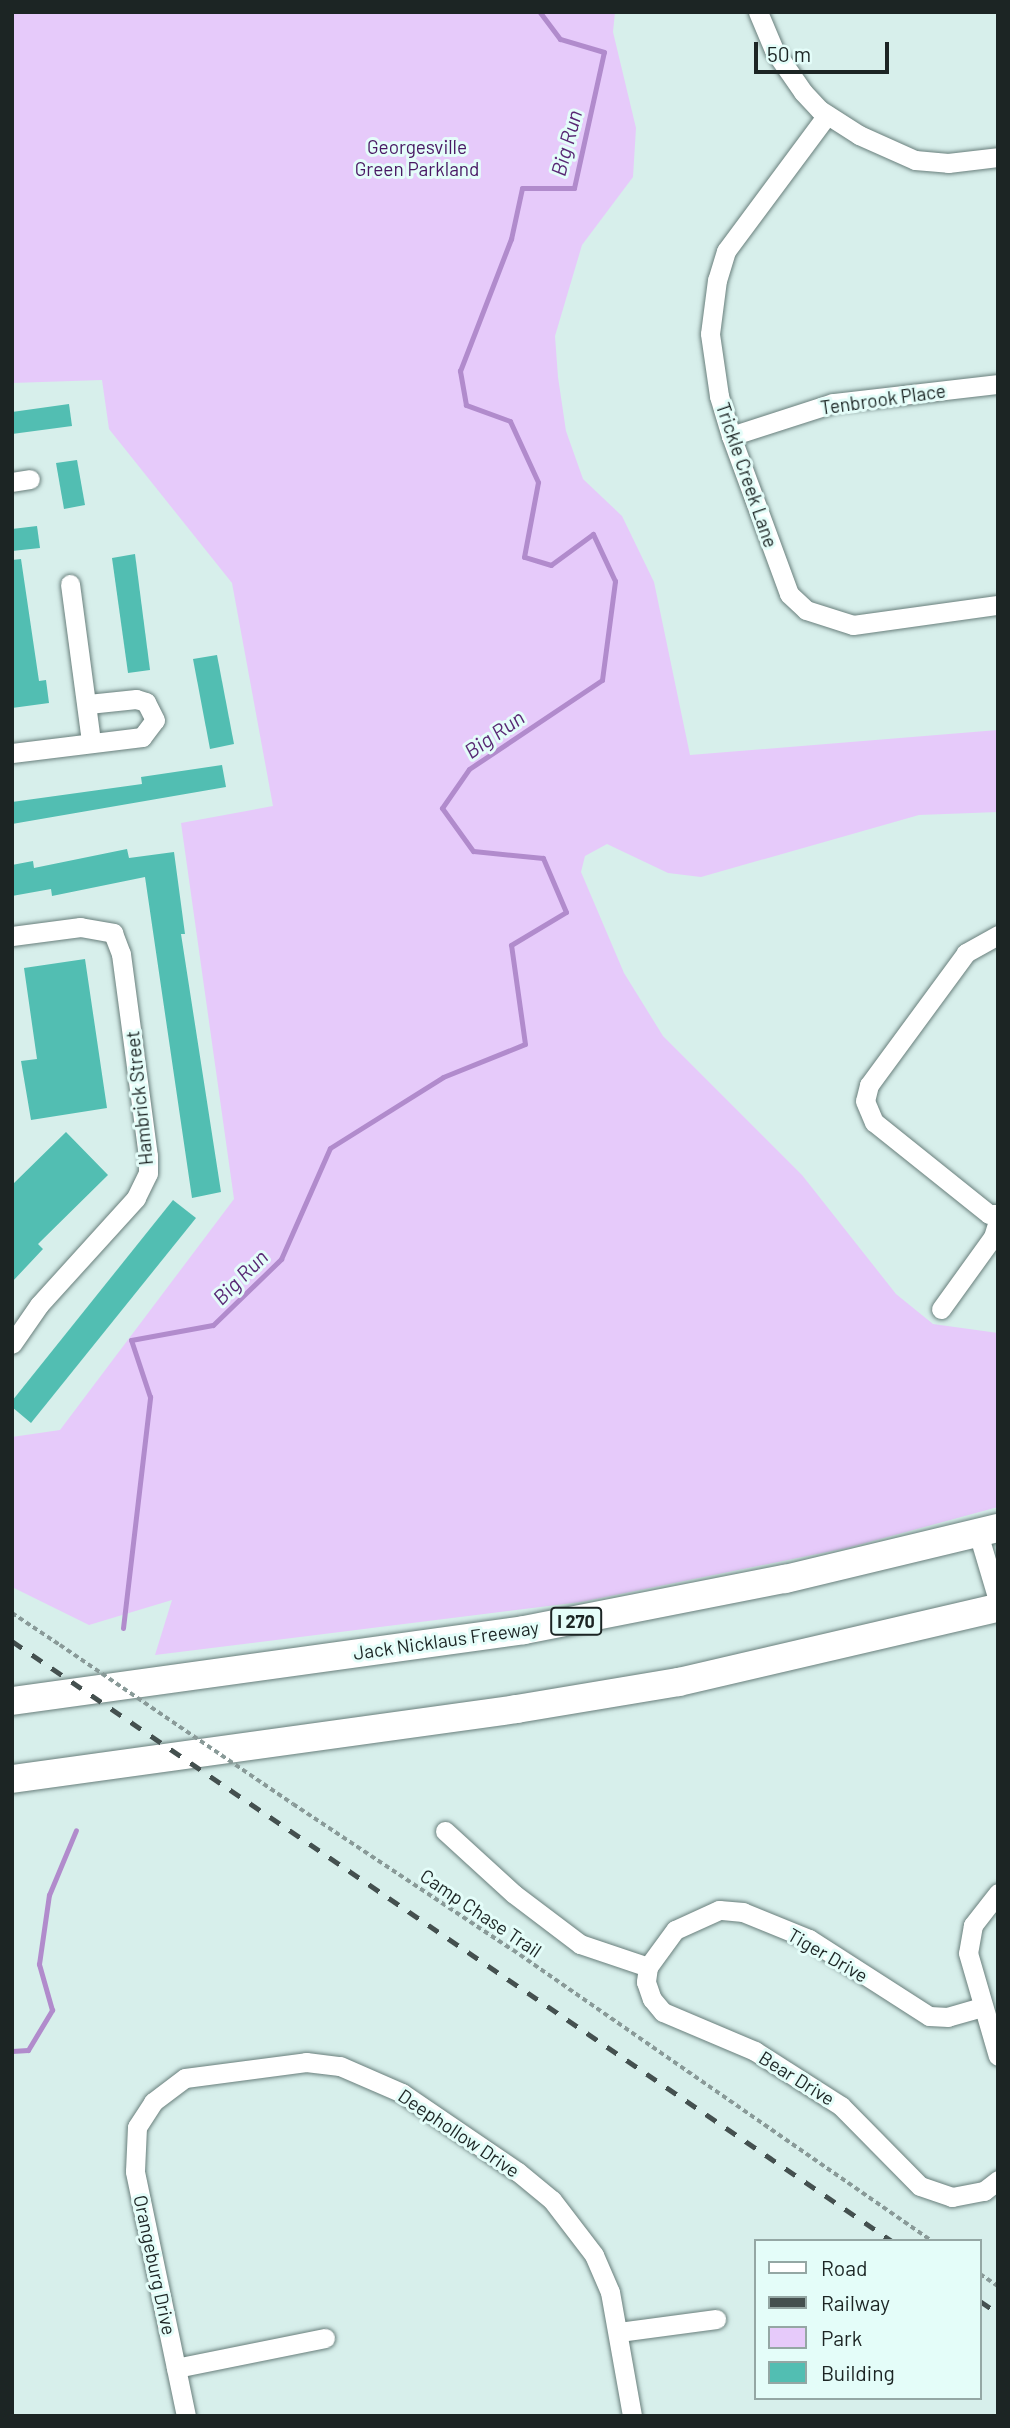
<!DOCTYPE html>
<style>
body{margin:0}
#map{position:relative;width:1010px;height:2428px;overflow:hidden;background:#d7efeb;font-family:Barlow,sans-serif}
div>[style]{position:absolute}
.green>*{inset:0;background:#e6cafa}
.stream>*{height:5px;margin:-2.5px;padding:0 2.5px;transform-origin:2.5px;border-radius:2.5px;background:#b18bcc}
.building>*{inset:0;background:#52beb2}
.path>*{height:3.5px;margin-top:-1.75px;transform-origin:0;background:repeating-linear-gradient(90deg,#899a98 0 5px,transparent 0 8.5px)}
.roads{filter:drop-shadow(0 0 2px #697f7c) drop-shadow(0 0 2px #697f7c)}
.minor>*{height:19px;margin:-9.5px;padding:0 9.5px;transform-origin:9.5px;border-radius:9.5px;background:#fff}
.highway>*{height:28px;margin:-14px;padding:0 14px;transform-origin:14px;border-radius:14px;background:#fff}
.rail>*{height:5px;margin-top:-2.5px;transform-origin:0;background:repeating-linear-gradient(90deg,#44504f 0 12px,transparent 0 24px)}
.path-bridge>*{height:3.5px;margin-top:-1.75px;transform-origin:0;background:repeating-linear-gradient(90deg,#899a98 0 5px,transparent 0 8.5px)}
span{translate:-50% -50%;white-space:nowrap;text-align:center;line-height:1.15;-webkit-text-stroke:6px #e4fdf9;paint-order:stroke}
.shield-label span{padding:2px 5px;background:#e4fdf9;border:2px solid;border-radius:5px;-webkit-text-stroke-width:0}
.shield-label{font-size:18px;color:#1c2524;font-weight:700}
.park-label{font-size:19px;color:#481763}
.street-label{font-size:19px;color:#1c2524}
.water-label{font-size:21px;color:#582874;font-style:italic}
.frame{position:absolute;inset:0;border:14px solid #1c2524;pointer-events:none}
.legend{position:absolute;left:754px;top:2239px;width:228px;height:161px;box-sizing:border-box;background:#e4fdf9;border:2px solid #94a7a4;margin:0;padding:9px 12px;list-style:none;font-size:21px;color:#1c2524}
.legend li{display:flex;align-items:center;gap:14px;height:35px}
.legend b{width:35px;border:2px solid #94a7a4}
.scale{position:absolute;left:754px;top:42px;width:135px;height:32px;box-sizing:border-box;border:4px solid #1c2524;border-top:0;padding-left:9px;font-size:21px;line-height:24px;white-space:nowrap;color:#1c2524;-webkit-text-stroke:5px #e4fdf9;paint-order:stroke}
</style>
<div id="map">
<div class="green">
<i style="clip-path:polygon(12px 12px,615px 12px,613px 32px,636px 128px,633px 177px,582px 245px,555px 336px,558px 377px,566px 431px,583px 479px,622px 516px,654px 582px,690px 755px,998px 730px,998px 812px,919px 815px,701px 877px,668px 873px,607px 844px,585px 856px,581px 872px,624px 973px,663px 1036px,802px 1175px,896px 1294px,933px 1324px,998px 1333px,998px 1507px,847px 1548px,581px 1602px,155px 1655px,172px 1600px,89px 1625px,12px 1587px,12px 1437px,60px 1430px,234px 1199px,181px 823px,273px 806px,232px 583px,109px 429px,102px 380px,12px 383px)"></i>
</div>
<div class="stream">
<i style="left:123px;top:1628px;width:233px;rotate:-83.3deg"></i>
<i style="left:150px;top:1397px;width:60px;rotate:-108.4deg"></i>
<i style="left:131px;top:1340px;width:83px;rotate:-10.4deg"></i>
<i style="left:213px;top:1325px;width:95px;rotate:-44.1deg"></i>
<i style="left:281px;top:1259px;width:121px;rotate:-66.2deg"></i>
<i style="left:330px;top:1148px;width:133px;rotate:-32.1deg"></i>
<i style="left:443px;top:1077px;width:88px;rotate:-21.9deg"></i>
<i style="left:525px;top:1044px;width:100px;rotate:-98deg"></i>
<i style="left:511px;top:945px;width:64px;rotate:-31deg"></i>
<i style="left:566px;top:912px;width:59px;rotate:-113.1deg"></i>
<i style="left:543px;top:858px;width:70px;rotate:-174.3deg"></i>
<i style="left:473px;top:851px;width:53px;rotate:-125.8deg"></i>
<i style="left:442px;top:808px;width:47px;rotate:-55.3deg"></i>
<i style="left:469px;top:769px;width:160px;rotate:-33.8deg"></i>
<i style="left:602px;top:680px;width:100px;rotate:-82.5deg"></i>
<i style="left:615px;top:581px;width:52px;rotate:-115.1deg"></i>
<i style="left:593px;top:534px;width:52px;rotate:143.6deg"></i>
<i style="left:551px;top:565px;width:28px;rotate:-163deg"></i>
<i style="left:524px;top:557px;width:76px;rotate:-79.4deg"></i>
<i style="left:538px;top:482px;width:67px;rotate:-114.7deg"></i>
<i style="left:510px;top:421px;width:47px;rotate:-160deg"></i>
<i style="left:466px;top:405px;width:35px;rotate:-100deg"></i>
<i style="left:460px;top:371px;width:142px;rotate:-68.9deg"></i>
<i style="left:511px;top:239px;width:52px;rotate:-77.8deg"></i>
<i style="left:522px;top:188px;width:52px"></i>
<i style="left:574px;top:188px;width:139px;rotate:-77.6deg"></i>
<i style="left:604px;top:52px;width:46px;rotate:-163.5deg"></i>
<i style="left:560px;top:39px;width:34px;rotate:-127deg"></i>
<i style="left:12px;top:2051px;width:16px;rotate:-4deg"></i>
<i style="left:28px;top:2050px;width:47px;rotate:-59deg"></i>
<i style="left:52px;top:2010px;width:48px;rotate:-105.8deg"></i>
<i style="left:39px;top:1964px;width:70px;rotate:-81.8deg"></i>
<i style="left:49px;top:1895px;width:70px;rotate:-67.4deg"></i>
</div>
<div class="building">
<i style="clip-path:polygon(69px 404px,72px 426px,12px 434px,12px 412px)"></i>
<i style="clip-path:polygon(77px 460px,85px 505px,64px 509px,56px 463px)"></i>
<i style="clip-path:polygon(37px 526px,40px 548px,12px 551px,12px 529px)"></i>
<i style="clip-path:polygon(135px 554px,150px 670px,128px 673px,112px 558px)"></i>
<i style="clip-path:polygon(21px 559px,39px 681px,46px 680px,49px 703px,12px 708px,12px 560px)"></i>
<i style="clip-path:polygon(217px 655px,234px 744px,210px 749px,193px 659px)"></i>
<i style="clip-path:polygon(222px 765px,226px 787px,12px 824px,12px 802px,142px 784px,141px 777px)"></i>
<i style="clip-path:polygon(127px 849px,129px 858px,174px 852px,185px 934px,181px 934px,221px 1192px,192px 1198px,145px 877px,52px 896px,51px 889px,12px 896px,12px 865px,33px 861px,34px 868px)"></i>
<i style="clip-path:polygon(85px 959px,107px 1108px,31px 1120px,21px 1061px,37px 1059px,24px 968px)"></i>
<i style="clip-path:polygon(66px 1132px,108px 1175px,38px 1244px,43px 1249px,12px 1282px,12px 1185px)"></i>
<i style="clip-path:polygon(173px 1200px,196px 1218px,31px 1423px,12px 1407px,12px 1401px)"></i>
</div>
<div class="path">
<i style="left:12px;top:1613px;width:58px;rotate:33.7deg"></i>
<i style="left:293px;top:1804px;width:264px;rotate:33.6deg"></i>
<i style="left:513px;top:1950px;width:510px;rotate:34.78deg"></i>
<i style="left:980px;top:2274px;width:22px;rotate:34deg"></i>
</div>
<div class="roads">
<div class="minor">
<i style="left:758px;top:12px;width:41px;rotate:67.2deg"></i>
<i style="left:774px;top:50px;width:51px;rotate:55.4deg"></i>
<i style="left:803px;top:92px;width:25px;rotate:47deg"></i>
<i style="left:820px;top:110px;width:46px;rotate:32.7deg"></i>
<i style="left:859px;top:135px;width:61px;rotate:24.1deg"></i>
<i style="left:915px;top:160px;width:33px;rotate:5deg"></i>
<i style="left:948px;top:163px;width:50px;rotate:-6.8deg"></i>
<i style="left:827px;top:115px;width:169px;rotate:126.6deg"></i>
<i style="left:726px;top:251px;width:30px;rotate:107deg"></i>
<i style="left:717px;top:280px;width:54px;rotate:97.4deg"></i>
<i style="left:710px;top:334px;width:63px;rotate:81.7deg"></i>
<i style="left:719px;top:396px;width:42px;rotate:73.3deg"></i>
<i style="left:731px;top:436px;width:168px;rotate:69.8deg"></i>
<i style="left:789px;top:594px;width:23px;rotate:43deg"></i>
<i style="left:806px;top:610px;width:49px;rotate:17.7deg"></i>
<i style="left:853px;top:625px;width:146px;rotate:-7.9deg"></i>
<i style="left:731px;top:436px;width:107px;rotate:-17.9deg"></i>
<i style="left:833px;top:403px;width:166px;rotate:-6.6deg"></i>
<i style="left:12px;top:482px;width:18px;rotate:-9deg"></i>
<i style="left:70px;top:584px;width:159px;rotate:82.4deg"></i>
<i style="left:12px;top:753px;width:131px;rotate:-7deg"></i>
<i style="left:142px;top:737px;width:21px;rotate:-53deg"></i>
<i style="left:155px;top:720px;width:20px;rotate:-117deg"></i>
<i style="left:146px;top:702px;width:10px;rotate:-163deg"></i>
<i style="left:136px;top:699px;width:48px;rotate:174.1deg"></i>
<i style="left:998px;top:935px;width:37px;rotate:151deg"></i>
<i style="left:966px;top:953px;width:164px;rotate:126.3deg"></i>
<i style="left:869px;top:1085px;width:16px;rotate:104deg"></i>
<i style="left:865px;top:1101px;width:23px;rotate:67deg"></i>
<i style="left:874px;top:1122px;width:147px;rotate:38.7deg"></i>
<i style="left:989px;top:1214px;width:9px"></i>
<i style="left:12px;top:936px;width:69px;rotate:-7.5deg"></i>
<i style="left:80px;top:927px;width:34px;rotate:10deg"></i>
<i style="left:113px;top:933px;width:22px;rotate:69deg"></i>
<i style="left:121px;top:954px;width:204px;rotate:82.4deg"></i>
<i style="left:148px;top:1156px;width:17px;rotate:90deg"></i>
<i style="left:148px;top:1173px;width:28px;rotate:116deg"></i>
<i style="left:136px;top:1198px;width:144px;rotate:132.2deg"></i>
<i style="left:39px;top:1305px;width:47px;rotate:124.7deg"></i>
<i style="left:941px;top:1309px;width:89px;rotate:-54.2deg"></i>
<i style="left:993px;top:1237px;width:17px;rotate:-73deg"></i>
<i style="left:978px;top:1533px;width:70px;rotate:73.4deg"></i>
<i style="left:445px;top:1831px;width:93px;rotate:42.4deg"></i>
<i style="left:514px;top:1894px;width:83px;rotate:37.1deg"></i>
<i style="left:580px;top:1944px;width:72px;rotate:18.7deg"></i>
<i style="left:998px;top:1893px;width:41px;rotate:128deg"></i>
<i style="left:973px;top:1925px;width:28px;rotate:100deg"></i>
<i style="left:968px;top:1953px;width:107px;rotate:73.8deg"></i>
<i style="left:982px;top:2007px;width:35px;rotate:164deg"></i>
<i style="left:948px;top:2017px;width:19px;rotate:-177deg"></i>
<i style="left:929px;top:2016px;width:143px;rotate:-147.3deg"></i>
<i style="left:809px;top:1939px;width:71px;rotate:-157.8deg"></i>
<i style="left:743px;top:1912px;width:24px;rotate:-175deg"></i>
<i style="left:719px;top:1910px;width:48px;rotate:155.6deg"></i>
<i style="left:675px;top:1930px;width:46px;rotate:126.1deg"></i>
<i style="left:648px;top:1967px;width:15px;rotate:98deg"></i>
<i style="left:646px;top:1982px;width:18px;rotate:71deg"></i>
<i style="left:652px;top:1999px;width:17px;rotate:50deg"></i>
<i style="left:663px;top:2012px;width:100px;rotate:23deg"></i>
<i style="left:755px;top:2051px;width:102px;rotate:32.6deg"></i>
<i style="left:841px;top:2106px;width:112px;rotate:45.4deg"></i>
<i style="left:920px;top:2186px;width:34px;rotate:19deg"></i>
<i style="left:952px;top:2197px;width:33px;rotate:-11deg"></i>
<i style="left:984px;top:2191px;width:18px;rotate:-38deg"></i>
<i style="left:619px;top:2332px;width:98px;rotate:-7.6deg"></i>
<i style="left:176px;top:2368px;width:152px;rotate:-11.4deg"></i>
<i style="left:186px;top:2416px;width:250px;rotate:-101.8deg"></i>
<i style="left:135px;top:2171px;width:44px;rotate:-87.4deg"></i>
<i style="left:137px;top:2127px;width:30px;rotate:-57deg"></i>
<i style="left:153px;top:2102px;width:40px;rotate:-37deg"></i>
<i style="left:185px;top:2078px;width:122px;rotate:-7.5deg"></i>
<i style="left:306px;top:2062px;width:34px;rotate:7deg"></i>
<i style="left:340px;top:2066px;width:68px;rotate:23.5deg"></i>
<i style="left:402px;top:2093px;width:140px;rotate:34.3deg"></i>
<i style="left:518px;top:2172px;width:44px;rotate:39.5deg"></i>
<i style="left:552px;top:2200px;width:69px;rotate:52.6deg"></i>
<i style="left:594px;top:2255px;width:40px;rotate:66.6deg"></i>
<i style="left:610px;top:2292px;width:126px;rotate:79.9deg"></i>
</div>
<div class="highway">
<i style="left:12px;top:1701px;width:517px;rotate:-7.89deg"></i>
<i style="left:524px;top:1630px;width:266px;rotate:-11.1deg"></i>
<i style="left:785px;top:1579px;width:219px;rotate:-13.5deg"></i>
<i style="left:12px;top:1779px;width:510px;rotate:-7.89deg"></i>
<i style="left:517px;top:1709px;width:164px;rotate:-9.5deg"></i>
<i style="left:679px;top:1682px;width:327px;rotate:-13.1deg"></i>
</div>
</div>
<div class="rail">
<i style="left:12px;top:1641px;width:1065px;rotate:34.29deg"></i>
<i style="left:980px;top:2301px;width:22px;rotate:34deg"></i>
</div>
<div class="path-bridge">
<i style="left:60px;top:1645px;width:282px;rotate:34.3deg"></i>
</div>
<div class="shield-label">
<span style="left:576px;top:1621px">I 270</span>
</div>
<div class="park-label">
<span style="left:417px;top:158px">Georgesville<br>Green Parkland</span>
</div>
<div class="street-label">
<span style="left:883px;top:399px;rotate:-8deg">Tenbrook Place</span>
<span style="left:747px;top:475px;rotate:71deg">Trickle Creek Lane</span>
<span style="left:139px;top:1098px;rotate:-96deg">Hambrick Street</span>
<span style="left:446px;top:1640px;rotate:-8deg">Jack Nicklaus Freeway</span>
<span style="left:481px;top:1913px;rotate:34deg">Camp Chase Trail</span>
<span style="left:828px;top:1955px;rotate:30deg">Tiger Drive</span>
<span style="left:797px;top:2078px;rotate:32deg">Bear Drive</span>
<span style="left:459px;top:2133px;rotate:34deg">Deephollow Drive</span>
<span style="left:155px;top:2265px;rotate:78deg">Orangeburg Drive</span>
</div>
<div class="water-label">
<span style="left:566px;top:143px;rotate:-75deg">Big Run</span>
<span style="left:494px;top:734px;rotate:-35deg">Big Run</span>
<span style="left:240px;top:1277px;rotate:-45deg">Big Run</span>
</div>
<div class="frame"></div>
<ul class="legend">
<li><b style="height:9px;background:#fff"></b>Road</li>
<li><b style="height:9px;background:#44504f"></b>Railway</li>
<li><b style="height:19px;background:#e6cafa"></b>Park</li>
<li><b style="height:19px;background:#52beb2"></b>Building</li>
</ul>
<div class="scale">50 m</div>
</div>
